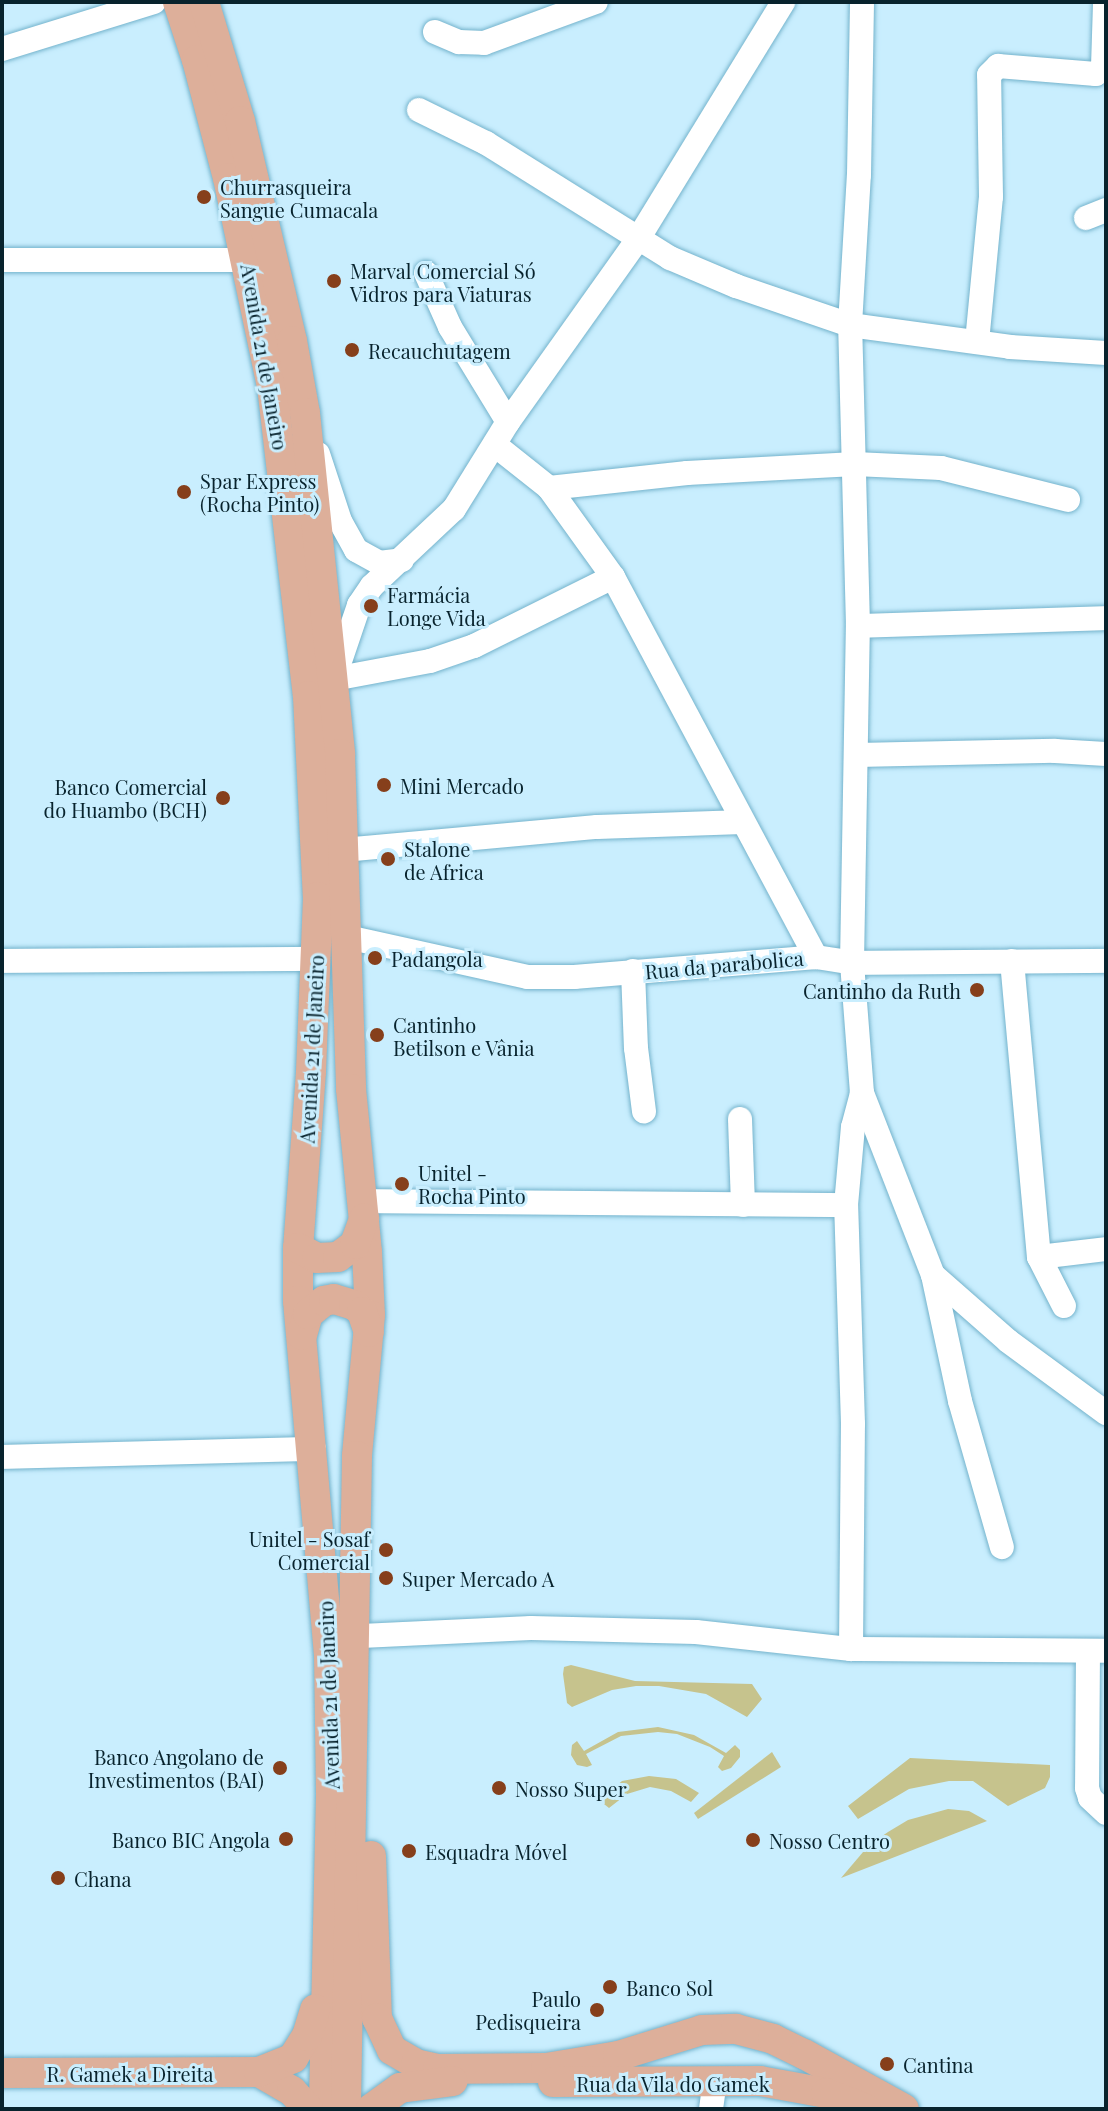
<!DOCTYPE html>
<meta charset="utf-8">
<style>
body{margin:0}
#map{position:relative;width:1108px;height:2111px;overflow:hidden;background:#c9eefe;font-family:"Playfair Display",serif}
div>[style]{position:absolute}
.green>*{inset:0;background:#c6c38d}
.roads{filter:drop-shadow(0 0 2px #74b3cc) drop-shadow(0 0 2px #74b3cc)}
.minor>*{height:24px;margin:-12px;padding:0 12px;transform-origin:12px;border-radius:12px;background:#fff}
.major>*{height:30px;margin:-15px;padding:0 15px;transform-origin:15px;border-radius:15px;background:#ddaf9a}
.dots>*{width:22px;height:22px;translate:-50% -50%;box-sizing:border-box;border:4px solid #c9eefe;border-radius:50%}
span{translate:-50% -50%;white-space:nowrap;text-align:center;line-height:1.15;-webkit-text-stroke:6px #c9eefe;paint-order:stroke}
.poi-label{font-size:20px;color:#08232d}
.left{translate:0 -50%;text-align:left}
.right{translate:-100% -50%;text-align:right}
.street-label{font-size:20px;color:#08232d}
.frame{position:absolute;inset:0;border:4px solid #08232d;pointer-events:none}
</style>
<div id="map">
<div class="green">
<i style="clip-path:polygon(571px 1665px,635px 1681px,752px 1684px,762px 1699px,747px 1717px,706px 1694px,659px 1686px,636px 1686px,612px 1690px,572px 1707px,567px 1703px,563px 1674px,564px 1667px)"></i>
<i style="clip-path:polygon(658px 1727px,694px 1735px,726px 1753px,735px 1745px,740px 1750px,740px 1757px,731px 1768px,722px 1771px,718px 1767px,724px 1756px,710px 1747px,677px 1734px,658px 1732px,621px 1736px,586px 1754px,592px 1765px,587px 1767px,577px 1765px,571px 1755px,572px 1745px,577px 1741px,584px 1751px,618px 1732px)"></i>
<i style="clip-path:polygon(772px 1752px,781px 1767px,698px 1819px,694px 1813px)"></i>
<i style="clip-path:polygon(910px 1758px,1050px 1765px,1050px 1777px,1045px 1788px,1008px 1806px,973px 1781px,949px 1781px,909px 1789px,858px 1819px,848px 1806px)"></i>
<i style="clip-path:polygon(649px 1776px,676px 1779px,699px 1793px,691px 1802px,671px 1791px,650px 1787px,627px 1794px,609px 1808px,599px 1800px,622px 1781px)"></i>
<i style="clip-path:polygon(948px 1809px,969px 1811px,987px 1821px,841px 1878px,869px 1845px,888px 1832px,908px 1820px)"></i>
</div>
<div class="roads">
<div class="minor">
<i style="left:435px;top:32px;width:26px;rotate:23deg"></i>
<i style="left:459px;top:42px;width:25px;rotate:2deg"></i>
<i style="left:484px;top:43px;width:119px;rotate:-20.1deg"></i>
<i style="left:2px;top:49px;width:159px;rotate:-17.2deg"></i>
<i style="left:419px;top:110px;width:75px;rotate:26.2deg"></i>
<i style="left:486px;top:143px;width:217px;rotate:32deg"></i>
<i style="left:670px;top:258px;width:72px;rotate:23deg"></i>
<i style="left:736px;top:286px;width:120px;rotate:18.9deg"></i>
<i style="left:850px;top:325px;width:162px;rotate:7.8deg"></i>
<i style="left:1010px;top:347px;width:96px;rotate:3.6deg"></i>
<i style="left:1086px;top:218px;width:22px;rotate:-22deg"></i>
<i style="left:2px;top:260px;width:247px"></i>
<i style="left:426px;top:273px;width:59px;rotate:66deg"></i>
<i style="left:450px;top:327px;width:111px;rotate:58.6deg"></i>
<i style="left:977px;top:342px;width:146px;rotate:-84.5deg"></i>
<i style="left:991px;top:197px;width:122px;rotate:-90.9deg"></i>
<i style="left:989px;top:75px;width:13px;rotate:-45deg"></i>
<i style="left:998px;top:66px;width:98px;rotate:4.7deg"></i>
<i style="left:1096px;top:74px;width:10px;rotate:-45deg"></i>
<i style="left:1103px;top:67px;width:65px;rotate:-88.2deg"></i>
<i style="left:495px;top:445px;width:69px;rotate:38.5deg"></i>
<i style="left:549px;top:488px;width:110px;rotate:54.3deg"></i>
<i style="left:613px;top:577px;width:431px;rotate:61.9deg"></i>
<i style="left:318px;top:454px;width:71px;rotate:71.8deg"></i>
<i style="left:340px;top:521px;width:33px;rotate:61deg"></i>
<i style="left:356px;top:550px;width:26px;rotate:29deg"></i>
<i style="left:379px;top:563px;width:23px;rotate:-7deg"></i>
<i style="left:549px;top:488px;width:139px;rotate:-6.2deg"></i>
<i style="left:687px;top:473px;width:168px;rotate:-3.1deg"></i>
<i style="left:855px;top:464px;width:86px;rotate:2.7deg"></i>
<i style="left:941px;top:468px;width:131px;rotate:14.1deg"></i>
<i style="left:613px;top:577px;width:155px;rotate:153.6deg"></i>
<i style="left:474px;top:646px;width:46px;rotate:161.2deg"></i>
<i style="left:430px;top:661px;width:98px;rotate:169.4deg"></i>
<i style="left:334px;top:679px;width:78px;rotate:-71.3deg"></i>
<i style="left:359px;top:605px;width:23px;rotate:-56deg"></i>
<i style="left:372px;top:586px;width:112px;rotate:-43.2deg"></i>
<i style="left:454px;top:509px;width:102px;rotate:-58.2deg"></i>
<i style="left:508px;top:422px;width:224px;rotate:-54.6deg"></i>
<i style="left:638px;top:239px;width:278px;rotate:-58.5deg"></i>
<i style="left:858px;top:626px;width:248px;rotate:-1.8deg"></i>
<i style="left:857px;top:755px;width:198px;rotate:-1.2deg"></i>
<i style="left:1055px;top:751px;width:51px;rotate:3.4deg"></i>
<i style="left:343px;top:850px;width:255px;rotate:-5.2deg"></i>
<i style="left:597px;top:827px;width:146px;rotate:-2deg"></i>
<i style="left:347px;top:937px;width:185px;rotate:12.5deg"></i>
<i style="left:528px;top:977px;width:46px"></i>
<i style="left:574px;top:977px;width:243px;rotate:-4.7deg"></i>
<i style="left:816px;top:957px;width:36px;rotate:9deg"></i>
<i style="left:852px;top:963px;width:254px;rotate:-0.5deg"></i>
<i style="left:2px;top:961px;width:315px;rotate:-0.4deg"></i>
<i style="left:1012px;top:961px;width:297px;rotate:84.8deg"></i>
<i style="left:1039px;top:1257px;width:55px;rotate:63deg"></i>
<i style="left:633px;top:971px;width:77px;rotate:87.8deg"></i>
<i style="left:636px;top:1048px;width:64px;rotate:82.8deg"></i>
<i style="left:862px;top:1093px;width:195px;rotate:68.7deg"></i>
<i style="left:933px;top:1275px;width:129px;rotate:77.9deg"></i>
<i style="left:960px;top:1401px;width:152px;rotate:74deg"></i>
<i style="left:740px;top:1119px;width:86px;rotate:88deg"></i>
<i style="left:362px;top:1201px;width:484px;rotate:0.5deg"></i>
<i style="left:1039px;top:1257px;width:67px;rotate:-6.8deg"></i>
<i style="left:933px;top:1275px;width:100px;rotate:41.3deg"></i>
<i style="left:1008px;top:1341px;width:122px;rotate:36.3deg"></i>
<i style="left:2px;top:1457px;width:312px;rotate:-1.5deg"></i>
<i style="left:361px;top:1636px;width:170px;rotate:-2.7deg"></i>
<i style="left:531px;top:1628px;width:165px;rotate:1.4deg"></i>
<i style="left:696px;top:1632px;width:156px;rotate:6.3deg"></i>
<i style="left:851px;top:1649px;width:255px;rotate:0.4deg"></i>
<i style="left:851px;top:1649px;width:225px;rotate:-89.5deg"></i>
<i style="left:853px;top:1424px;width:219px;rotate:-91.8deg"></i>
<i style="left:846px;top:1205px;width:78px;rotate:-84.9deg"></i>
<i style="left:853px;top:1127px;width:35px;rotate:-75deg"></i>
<i style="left:862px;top:1093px;width:130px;rotate:-94.4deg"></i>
<i style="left:852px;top:963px;width:337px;rotate:-89deg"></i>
<i style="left:858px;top:626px;width:301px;rotate:-91.5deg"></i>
<i style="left:850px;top:325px;width:150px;rotate:-86.6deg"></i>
<i style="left:859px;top:175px;width:173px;rotate:-89deg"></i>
<i style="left:1088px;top:1651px;width:137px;rotate:90.4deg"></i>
<i style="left:1087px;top:1788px;width:10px;rotate:73deg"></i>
<i style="left:1090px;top:1798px;width:22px;rotate:43deg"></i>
<i style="left:711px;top:2109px;width:29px;rotate:-82deg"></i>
</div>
<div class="major">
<i style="left:178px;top:2px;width:61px;rotate:71.9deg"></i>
<i style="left:197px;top:60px;width:122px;rotate:75.3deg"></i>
<i style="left:228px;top:178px;width:213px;rotate:78.1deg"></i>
<i style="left:272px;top:386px;width:312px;rotate:83.4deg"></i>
<i style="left:308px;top:696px;width:201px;rotate:87.2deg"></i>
<i style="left:318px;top:897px;width:175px;rotate:92.3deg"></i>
<i style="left:311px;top:1072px;width:176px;rotate:94.2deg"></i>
<i style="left:298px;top:1248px;width:53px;rotate:90deg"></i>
<i style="left:298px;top:1301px;width:353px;rotate:85deg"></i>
<i style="left:329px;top:1653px;width:141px;rotate:89.2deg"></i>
<i style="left:331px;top:1794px;width:315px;rotate:91.3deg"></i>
<i style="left:204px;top:2px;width:124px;rotate:73.2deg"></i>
<i style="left:240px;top:121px;width:226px;rotate:76.7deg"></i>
<i style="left:292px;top:341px;width:73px;rotate:79.8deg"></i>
<i style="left:305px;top:413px;width:343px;rotate:84.1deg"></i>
<i style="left:340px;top:754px;width:335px;rotate:88.1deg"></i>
<i style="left:351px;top:1089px;width:164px;rotate:84.4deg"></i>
<i style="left:367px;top:1252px;width:63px;rotate:87.3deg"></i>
<i style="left:370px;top:1315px;width:142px;rotate:95.3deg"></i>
<i style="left:357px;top:1456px;width:653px;rotate:90.97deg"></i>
<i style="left:298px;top:1248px;width:21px;rotate:28deg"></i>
<i style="left:317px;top:1258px;width:21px;rotate:-3deg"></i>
<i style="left:338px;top:1257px;width:21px;rotate:-37deg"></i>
<i style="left:355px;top:1244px;width:27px;rotate:-70deg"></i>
<i style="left:302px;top:1335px;width:22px;rotate:-74deg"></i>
<i style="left:308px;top:1314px;width:21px;rotate:-39deg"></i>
<i style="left:324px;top:1301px;width:10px;rotate:-11deg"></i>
<i style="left:334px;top:1299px;width:21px;rotate:17deg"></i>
<i style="left:354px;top:1305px;width:11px;rotate:41deg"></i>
<i style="left:362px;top:1312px;width:21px;rotate:71deg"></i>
<i style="left:371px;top:1856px;width:162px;rotate:87.9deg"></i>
<i style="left:377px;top:2018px;width:35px;rotate:65deg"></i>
<i style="left:392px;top:2050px;width:28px;rotate:30deg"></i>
<i style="left:416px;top:2064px;width:23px;rotate:13deg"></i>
<i style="left:438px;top:2069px;width:108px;rotate:-0.5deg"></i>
<i style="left:546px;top:2068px;width:73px;rotate:-9.5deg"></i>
<i style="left:618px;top:2056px;width:88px;rotate:-17.2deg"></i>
<i style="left:702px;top:2030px;width:34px;rotate:-2deg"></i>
<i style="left:736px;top:2029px;width:38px;rotate:15deg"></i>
<i style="left:773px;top:2039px;width:34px;rotate:26deg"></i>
<i style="left:804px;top:2054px;width:114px;rotate:28.8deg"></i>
<i style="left:259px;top:2072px;width:38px;rotate:30deg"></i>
<i style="left:292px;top:2091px;width:24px;rotate:48deg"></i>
<i style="left:2px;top:2073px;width:257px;rotate:-0.2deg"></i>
<i style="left:259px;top:2072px;width:37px;rotate:-22deg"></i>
<i style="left:293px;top:2058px;width:26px;rotate:-58deg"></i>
<i style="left:307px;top:2036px;width:28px;rotate:-73deg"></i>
<i style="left:553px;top:2082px;width:207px;rotate:-0.3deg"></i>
<i style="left:760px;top:2081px;width:67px;rotate:10.3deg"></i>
<i style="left:826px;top:2093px;width:43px;rotate:21.8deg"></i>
<i style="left:371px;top:2109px;width:36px;rotate:-36deg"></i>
<i style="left:400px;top:2088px;width:53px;rotate:-7.5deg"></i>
</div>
</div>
<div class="dots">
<i style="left:204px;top:197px;background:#863f1b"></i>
<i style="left:334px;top:281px;background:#863f1b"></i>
<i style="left:352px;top:350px;background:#863f1b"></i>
<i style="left:184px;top:492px;background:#863f1b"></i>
<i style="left:371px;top:606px;background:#863f1b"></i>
<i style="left:384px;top:785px;background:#863f1b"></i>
<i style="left:223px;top:798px;background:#863f1b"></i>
<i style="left:388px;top:859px;background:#863f1b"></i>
<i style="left:375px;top:958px;background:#863f1b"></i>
<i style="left:977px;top:990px;background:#863f1b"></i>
<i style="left:377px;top:1035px;background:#863f1b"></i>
<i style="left:402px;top:1184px;background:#863f1b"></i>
<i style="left:386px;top:1550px;background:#863f1b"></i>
<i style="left:386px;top:1578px;background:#863f1b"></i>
<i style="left:280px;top:1768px;background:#863f1b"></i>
<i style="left:499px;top:1788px;background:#863f1b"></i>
<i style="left:286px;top:1839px;background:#863f1b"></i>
<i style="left:753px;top:1840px;background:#863f1b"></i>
<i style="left:409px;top:1851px;background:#863f1b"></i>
<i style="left:58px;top:1878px;background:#863f1b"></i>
<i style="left:610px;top:1987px;background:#863f1b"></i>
<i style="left:597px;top:2010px;background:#863f1b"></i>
<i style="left:887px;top:2064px;background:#863f1b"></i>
</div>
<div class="poi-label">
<span class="left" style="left:220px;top:198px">Churrasqueira<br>Sangue Cumacala</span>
<span class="left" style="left:350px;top:282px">Marval Comercial Só<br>Vidros para Viaturas</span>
<span class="left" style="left:368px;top:350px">Recauchutagem</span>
<span class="left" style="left:200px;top:492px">Spar Express<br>(Rocha Pinto)</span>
<span class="left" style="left:387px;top:606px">Farmácia<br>Longe Vida</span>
<span class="left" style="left:400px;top:785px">Mini Mercado</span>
<span class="right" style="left:207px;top:798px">Banco Comercial<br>do Huambo (BCH)</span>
<span class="left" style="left:404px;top:860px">Stalone<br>de Africa</span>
<span class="left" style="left:391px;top:958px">Padangola</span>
<span class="right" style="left:961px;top:990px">Cantinho da Ruth</span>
<span class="left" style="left:393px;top:1036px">Cantinho<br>Betilson e Vânia</span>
<span class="left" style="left:418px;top:1184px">Unitel -<br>Rocha Pinto</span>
<span class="right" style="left:370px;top:1550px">Unitel - Sosaf<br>Comercial</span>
<span class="left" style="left:402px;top:1578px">Super Mercado A</span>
<span class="right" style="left:264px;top:1768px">Banco Angolano de<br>Investimentos (BAI)</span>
<span class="left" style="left:515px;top:1788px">Nosso Super</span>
<span class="right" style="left:270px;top:1839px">Banco BIC Angola</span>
<span class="left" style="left:769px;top:1840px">Nosso Centro</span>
<span class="left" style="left:425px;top:1851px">Esquadra Móvel</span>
<span class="left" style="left:74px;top:1878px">Chana</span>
<span class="left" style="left:626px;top:1987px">Banco Sol</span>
<span class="right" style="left:581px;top:2010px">Paulo<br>Pedisqueira</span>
<span class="left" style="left:903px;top:2064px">Cantina</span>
</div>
<div class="street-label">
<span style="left:265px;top:357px;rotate:80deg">Avenida 21 de Janeiro</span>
<span style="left:724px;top:964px;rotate:-5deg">Rua da parabolica</span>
<span style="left:311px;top:1049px;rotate:-87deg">Avenida 21 de Janeiro</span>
<span style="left:328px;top:1695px;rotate:-92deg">Avenida 21 de Janeiro</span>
<span style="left:130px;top:2073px">R. Gamek a Direita</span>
<span style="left:673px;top:2083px">Rua da Vila do Gamek</span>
</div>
<div class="frame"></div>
</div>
